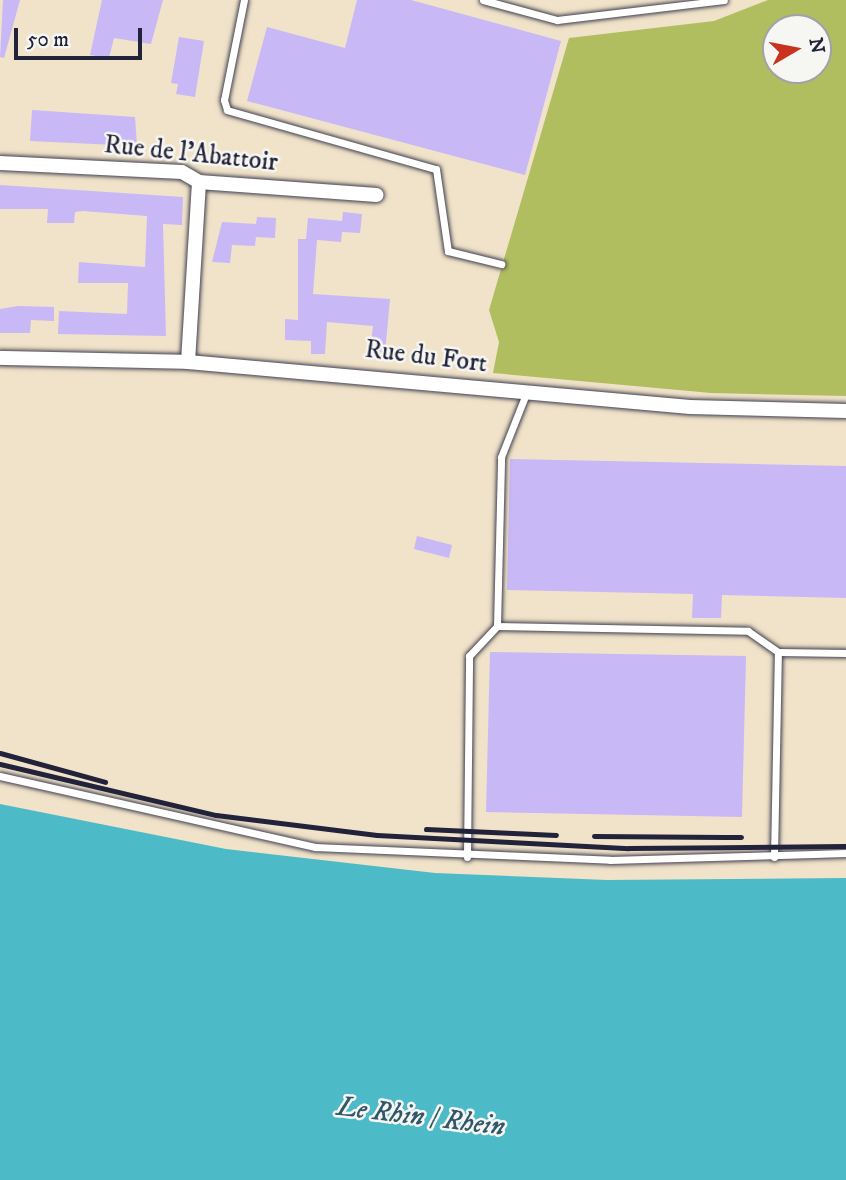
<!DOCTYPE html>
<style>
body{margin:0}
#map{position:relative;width:846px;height:1180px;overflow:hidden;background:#f0e3c9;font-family:"IM FELL DW Pica",serif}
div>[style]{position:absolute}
.green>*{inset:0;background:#b1be60}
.water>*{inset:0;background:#4dbac7}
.building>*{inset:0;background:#c8b8f6}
.roads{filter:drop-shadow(0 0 2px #413f50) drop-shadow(0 0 2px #413f50)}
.lane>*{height:7px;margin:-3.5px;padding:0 3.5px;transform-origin:3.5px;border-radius:3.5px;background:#fff}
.street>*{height:14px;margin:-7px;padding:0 7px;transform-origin:7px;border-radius:7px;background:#fff}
.rail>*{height:5px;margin:-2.5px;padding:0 2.5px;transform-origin:2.5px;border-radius:2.5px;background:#22223b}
span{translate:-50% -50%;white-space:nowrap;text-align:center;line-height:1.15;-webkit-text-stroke:5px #f6f6f2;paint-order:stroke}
.street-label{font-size:26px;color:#22223b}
.water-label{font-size:28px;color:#31576c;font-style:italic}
.north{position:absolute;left:762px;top:14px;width:70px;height:70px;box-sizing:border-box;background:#f6f6f2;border:2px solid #a1a1a9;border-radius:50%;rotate:80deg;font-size:19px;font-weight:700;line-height:28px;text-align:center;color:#22223b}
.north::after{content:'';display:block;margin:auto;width:24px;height:32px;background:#c8321e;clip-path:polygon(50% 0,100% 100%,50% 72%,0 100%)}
.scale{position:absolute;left:14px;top:28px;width:128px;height:32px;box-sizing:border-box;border:4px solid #22223b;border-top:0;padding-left:9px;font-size:21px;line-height:24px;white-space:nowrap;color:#22223b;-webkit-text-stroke:5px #f6f6f2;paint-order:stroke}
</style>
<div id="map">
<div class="green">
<i style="clip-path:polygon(evenodd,768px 0,846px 0,846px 396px,711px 393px,493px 373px,499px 342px,489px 310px,569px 38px,714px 21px,768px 0,776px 28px,818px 28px,818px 70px,776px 70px,776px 28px)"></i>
</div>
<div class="water">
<i style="clip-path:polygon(0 804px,226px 849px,435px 873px,607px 880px,846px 878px,846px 1180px,0 1180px)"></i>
</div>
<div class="building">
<i style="clip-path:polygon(3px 0,20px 0,4px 58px,0 57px)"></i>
<i style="clip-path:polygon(102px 0,163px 0,151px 44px,114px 38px,109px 58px,90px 55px)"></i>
<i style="clip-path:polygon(357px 0,411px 0,561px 41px,525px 175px,247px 101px,267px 27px,345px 48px)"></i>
<i style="clip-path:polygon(179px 37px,204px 41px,195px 97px,176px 94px,178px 84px,171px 83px)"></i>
<i style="clip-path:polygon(32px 110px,135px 117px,137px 146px,30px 141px)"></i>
<i style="clip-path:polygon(0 185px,183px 197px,182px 225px,163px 224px,166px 336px,58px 334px,59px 311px,127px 314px,128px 283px,78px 283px,79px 262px,145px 267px,147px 216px,83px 211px,75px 212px,74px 223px,47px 223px,48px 209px,0 209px)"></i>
<i style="clip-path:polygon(343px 212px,362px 214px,360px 233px,342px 232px,341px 242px,317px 240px,313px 294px,390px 299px,385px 353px,370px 351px,373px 326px,327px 322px,325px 354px,311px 354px,311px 341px,285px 340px,285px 319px,298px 320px,298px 239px,306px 239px,308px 218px,342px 221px)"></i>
<i style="clip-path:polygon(257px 217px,276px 218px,275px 238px,256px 237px,255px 246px,232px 245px,230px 263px,212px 262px,222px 222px,256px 224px)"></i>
<i style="clip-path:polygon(18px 306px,54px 307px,54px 321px,31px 320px,30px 333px,0 333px,0 309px)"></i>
<i style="clip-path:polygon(510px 459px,846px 466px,846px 598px,722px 595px,721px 618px,692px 618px,693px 594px,507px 590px)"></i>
<i style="clip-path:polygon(417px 536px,452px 545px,449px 558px,414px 549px)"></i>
<i style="clip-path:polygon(490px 652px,746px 656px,742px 817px,486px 812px)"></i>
</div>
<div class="roads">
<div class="lane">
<i style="left:244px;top:0;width:102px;rotate:101.3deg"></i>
<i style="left:224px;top:100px;width:10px;rotate:73deg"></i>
<i style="left:227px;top:110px;width:217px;rotate:15.8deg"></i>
<i style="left:436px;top:169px;width:83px;rotate:81.7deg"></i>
<i style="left:448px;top:251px;width:55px;rotate:13.8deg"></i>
<i style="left:483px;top:0;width:77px;rotate:15.1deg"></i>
<i style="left:557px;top:20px;width:168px;rotate:-6.8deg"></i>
<i style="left:497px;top:626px;width:251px;rotate:1.1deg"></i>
<i style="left:748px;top:631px;width:37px;rotate:35deg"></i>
<i style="left:778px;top:652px;width:68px;rotate:0.8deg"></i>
<i style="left:0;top:776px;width:323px;rotate:12.7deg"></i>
<i style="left:315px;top:847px;width:295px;rotate:2.5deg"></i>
<i style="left:610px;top:860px;width:236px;rotate:-1.7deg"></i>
<i style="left:467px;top:857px;width:201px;rotate:-89.4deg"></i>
<i style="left:469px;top:656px;width:41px;rotate:-47deg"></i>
<i style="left:497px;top:626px;width:169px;rotate:-88.6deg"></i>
<i style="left:501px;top:457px;width:68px;rotate:-68.4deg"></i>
<i style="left:774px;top:857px;width:205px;rotate:-88.9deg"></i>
</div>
<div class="street">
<i style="left:0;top:163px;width:182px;rotate:2.8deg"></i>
<i style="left:182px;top:172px;width:20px;rotate:30deg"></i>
<i style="left:199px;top:182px;width:178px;rotate:4.2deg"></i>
<i style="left:0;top:358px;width:188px;rotate:1.2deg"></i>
<i style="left:188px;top:362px;width:504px;rotate:5.12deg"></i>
<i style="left:690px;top:407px;width:156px;rotate:1.5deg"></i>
<i style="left:188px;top:362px;width:180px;rotate:-86.5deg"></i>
</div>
</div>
<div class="rail">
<i style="left:0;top:753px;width:109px;rotate:15.4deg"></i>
<i style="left:0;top:764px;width:222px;rotate:13.3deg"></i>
<i style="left:216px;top:815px;width:162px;rotate:7.1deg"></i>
<i style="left:377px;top:835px;width:252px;rotate:3deg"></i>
<i style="left:629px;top:848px;width:217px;rotate:-0.5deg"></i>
<i style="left:426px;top:829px;width:130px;rotate:2.6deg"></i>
<i style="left:594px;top:836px;width:147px;rotate:0.4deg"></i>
</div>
<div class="street-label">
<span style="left:191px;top:154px;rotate:6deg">Rue de l'Abattoir</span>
<span style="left:426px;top:357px;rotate:7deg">Rue du Fort</span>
</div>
<div class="water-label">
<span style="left:421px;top:1117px;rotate:7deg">Le Rhin / Rhein</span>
</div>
<div class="north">N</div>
<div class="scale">50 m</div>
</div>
